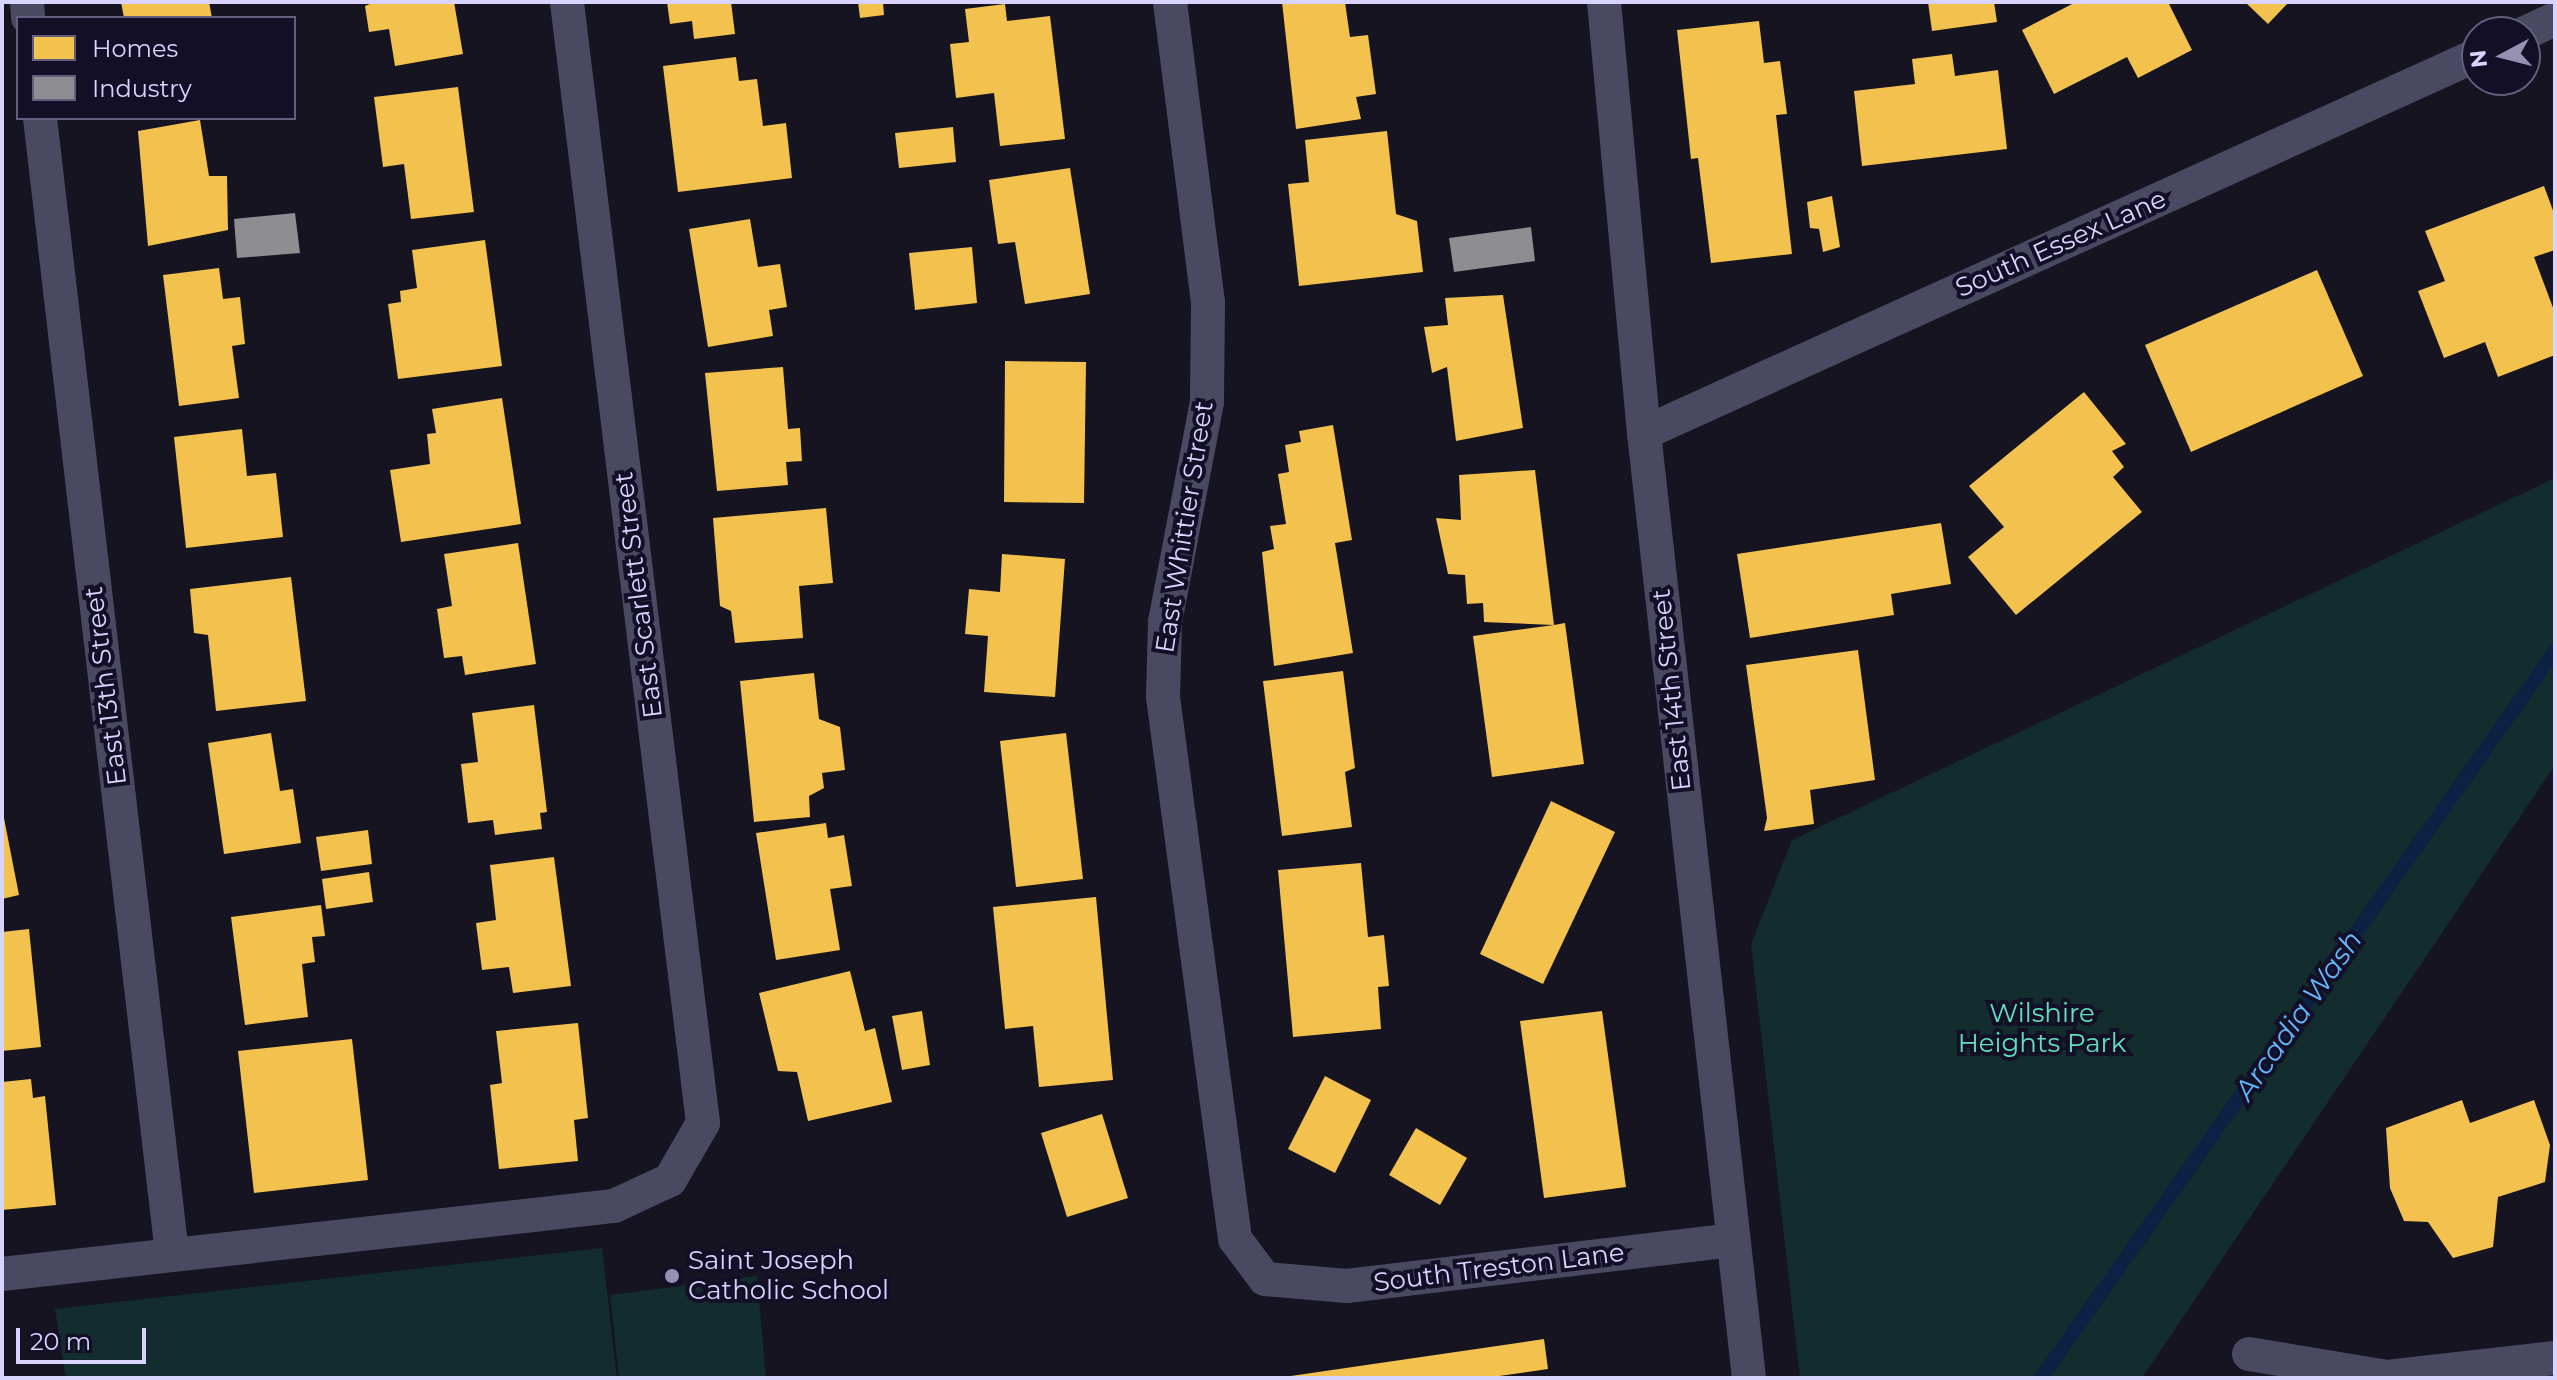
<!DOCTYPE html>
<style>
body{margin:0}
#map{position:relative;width:2557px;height:1380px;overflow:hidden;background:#161421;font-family:Montserrat,sans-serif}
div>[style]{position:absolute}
.green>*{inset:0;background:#132c2d}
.homes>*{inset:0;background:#f2c14e}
.industry>*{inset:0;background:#8d8d92}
.stream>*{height:14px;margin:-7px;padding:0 7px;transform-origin:7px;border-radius:7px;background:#0d2144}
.minor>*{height:34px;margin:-17px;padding:0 17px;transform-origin:17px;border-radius:17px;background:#4a4962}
.dots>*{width:22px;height:22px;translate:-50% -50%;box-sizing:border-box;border:4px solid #130f26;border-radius:50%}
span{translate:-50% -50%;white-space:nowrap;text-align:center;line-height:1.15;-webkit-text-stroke:8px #130f26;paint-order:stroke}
.street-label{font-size:26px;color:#d9d4ff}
.park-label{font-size:26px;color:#5fe0c0}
.poi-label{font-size:26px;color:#d9d4ff}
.left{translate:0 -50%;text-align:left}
.water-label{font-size:28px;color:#62b6ff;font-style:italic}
.frame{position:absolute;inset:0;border:4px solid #d9d4ff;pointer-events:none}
.legend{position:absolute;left:16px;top:16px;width:280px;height:104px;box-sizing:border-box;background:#130f26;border:2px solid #625e7d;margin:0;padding:10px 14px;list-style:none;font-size:24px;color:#d9d4ff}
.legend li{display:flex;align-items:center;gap:16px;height:40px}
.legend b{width:40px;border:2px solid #625e7d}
.north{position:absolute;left:2461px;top:16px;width:80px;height:80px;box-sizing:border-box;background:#130f26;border:2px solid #625e7d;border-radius:50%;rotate:263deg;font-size:22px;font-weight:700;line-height:32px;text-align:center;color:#d9d4ff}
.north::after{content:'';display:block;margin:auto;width:28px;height:36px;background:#9591b1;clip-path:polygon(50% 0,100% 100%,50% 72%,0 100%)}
.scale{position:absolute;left:16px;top:1328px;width:130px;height:36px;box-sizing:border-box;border:4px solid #d9d4ff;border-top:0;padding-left:10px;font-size:24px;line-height:28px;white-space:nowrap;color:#d9d4ff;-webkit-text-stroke:6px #130f26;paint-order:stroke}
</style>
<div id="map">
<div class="green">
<i style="clip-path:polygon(2555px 478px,2555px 765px,2142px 1378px,1800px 1378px,1751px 944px,1792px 840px)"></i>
<i style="clip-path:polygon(602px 1248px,617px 1378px,66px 1378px,55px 1309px)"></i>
<i style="clip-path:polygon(757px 1276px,766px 1378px,619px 1378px,610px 1295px)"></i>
</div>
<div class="homes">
<i style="clip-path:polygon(121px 2px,209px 2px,212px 18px,124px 18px)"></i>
<i style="clip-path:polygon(375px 2px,454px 2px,463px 54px,395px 66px,389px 29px,369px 32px,365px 6px)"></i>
<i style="clip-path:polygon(667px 2px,731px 2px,735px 34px,694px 39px,692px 21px,670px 24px)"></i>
<i style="clip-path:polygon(858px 2px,883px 2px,884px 15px,860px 18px)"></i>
<i style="clip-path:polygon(1282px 2px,1345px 2px,1350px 37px,1368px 35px,1376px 94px,1356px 97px,1361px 119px,1296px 129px)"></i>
<i style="clip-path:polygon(1928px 2px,1994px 2px,1997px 22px,1932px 31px)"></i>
<i style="clip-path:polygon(2076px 2px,2168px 2px,2192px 50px,2138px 78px,2127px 57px,2054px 94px,2022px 30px)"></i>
<i style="clip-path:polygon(2245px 2px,2289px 2px,2268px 24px)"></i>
<i style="clip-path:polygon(1005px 4px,1007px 21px,1050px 16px,1065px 139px,1000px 146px,994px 93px,956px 98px,950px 44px,969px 42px,965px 9px)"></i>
<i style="clip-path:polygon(1759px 21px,1764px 63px,1780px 61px,1787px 114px,1776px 115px,1792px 254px,1711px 263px,1698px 158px,1691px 159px,1677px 30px)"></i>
<i style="clip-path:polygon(1952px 54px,1955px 76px,1998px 70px,2007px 149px,1862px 166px,1854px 91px,1915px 84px,1912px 59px)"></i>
<i style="clip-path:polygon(736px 57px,739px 81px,757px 79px,763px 126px,786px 123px,792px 178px,678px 192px,663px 66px)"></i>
<i style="clip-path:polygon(458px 87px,474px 212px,411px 219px,404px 164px,383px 167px,374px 97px)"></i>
<i style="clip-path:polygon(200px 120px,209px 176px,227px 176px,228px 230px,148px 246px,138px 131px)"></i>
<i style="clip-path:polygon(953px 127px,956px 162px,899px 168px,895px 133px)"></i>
<i style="clip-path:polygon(1387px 131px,1396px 214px,1417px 221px,1423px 272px,1299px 286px,1288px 184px,1309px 182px,1305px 140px)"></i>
<i style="clip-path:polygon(1070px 168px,1090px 294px,1025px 304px,1015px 242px,998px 244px,989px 180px)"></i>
<i style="clip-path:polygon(2544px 186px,2555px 216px,2555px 250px,2534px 257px,2555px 313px,2555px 355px,2498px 377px,2485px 342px,2444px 358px,2418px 291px,2445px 281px,2425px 231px)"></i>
<i style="clip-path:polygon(1832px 196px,1840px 247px,1823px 252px,1819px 229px,1810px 228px,1807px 202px)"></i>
<i style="clip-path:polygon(750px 219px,758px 267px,780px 264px,787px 307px,769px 310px,773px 336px,708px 347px,689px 229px)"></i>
<i style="clip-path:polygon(485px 240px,502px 366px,398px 379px,388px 304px,401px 302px,400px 291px,417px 288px,412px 250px)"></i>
<i style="clip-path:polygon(972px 247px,977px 303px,915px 310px,909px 253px)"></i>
<i style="clip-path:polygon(219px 268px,223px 299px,240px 297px,245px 344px,232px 346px,239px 398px,179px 406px,163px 275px)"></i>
<i style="clip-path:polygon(2317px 270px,2363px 376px,2191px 452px,2145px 345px)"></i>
<i style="clip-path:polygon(1503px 295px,1523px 428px,1456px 441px,1447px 367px,1432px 373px,1424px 327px,1448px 325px,1445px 298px)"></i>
<i style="clip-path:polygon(1005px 361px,1086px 362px,1084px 503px,1004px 502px)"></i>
<i style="clip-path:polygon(783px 367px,788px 429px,800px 428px,802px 461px,786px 462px,788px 485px,717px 491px,705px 373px)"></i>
<i style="clip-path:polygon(2084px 392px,2126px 444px,2112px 451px,2124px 467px,2113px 477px,2142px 512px,2016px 615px,1968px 557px,2004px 527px,1969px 486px)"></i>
<i style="clip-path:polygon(502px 398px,521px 524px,401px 542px,390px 470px,430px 464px,427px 434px,436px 433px,432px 409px)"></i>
<i style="clip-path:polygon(1333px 425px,1352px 540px,1335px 543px,1353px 653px,1274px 666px,1262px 552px,1274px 549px,1270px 526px,1286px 524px,1278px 474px,1289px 472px,1285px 445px,1301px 442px,1299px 431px)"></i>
<i style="clip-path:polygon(242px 429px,247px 476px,276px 473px,283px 537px,186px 548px,174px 437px)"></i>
<i style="clip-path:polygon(1535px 470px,1554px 625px,1565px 623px,1584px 764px,1492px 777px,1473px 636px,1554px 625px,1484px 622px,1483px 603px,1467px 604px,1465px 575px,1448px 574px,1436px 518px,1461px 520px,1459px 475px)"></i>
<i style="clip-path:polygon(826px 508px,833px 583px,799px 586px,803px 638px,735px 643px,731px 611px,720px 606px,713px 518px)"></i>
<i style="clip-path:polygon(1941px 523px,1951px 584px,1891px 594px,1894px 615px,1750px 638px,1737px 554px)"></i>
<i style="clip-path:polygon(518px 543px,536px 664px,465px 675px,462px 656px,444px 658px,437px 609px,452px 606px,444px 554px)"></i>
<i style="clip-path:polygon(1002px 554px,1065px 559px,1055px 697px,984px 692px,988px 636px,965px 634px,969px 589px,1000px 592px)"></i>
<i style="clip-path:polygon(291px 577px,306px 701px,216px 711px,208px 635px,194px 633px,190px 589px)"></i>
<i style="clip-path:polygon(1858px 650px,1875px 780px,1810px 790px,1814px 824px,1764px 831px,1767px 818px,1746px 665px)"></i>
<i style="clip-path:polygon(1343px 671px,1355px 768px,1345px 772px,1352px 827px,1282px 836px,1263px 681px)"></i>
<i style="clip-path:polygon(814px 673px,819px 719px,840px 727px,845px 770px,822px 773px,824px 788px,809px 796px,810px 817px,754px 822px,740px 681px)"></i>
<i style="clip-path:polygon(534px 705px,547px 812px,540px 813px,542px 829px,495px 835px,493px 820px,468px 823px,461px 764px,478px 762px,472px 713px)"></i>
<i style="clip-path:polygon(271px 733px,280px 791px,293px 789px,301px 843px,224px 854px,208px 743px)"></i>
<i style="clip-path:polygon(1066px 733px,1083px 879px,1016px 887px,1000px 741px)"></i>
<i style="clip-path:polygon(1551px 801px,1615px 832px,1543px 984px,1480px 954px)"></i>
<i style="clip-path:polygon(3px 813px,19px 895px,2px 899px,2px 814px)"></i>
<i style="clip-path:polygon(826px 823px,828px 838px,844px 835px,852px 886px,830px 889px,840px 950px,776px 960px,756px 833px)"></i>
<i style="clip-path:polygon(368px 830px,372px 864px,321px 871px,316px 837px)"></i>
<i style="clip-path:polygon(554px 857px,571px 986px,513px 993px,509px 967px,482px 970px,476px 923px,496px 920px,490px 865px)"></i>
<i style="clip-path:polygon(1361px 863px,1368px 937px,1384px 935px,1389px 986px,1378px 987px,1381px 1029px,1293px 1037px,1278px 870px)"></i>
<i style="clip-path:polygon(369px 872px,373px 902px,326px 909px,322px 879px)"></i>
<i style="clip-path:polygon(1096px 897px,1113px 1080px,1039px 1087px,1033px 1026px,1005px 1029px,993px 907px)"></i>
<i style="clip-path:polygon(321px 905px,325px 936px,312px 937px,315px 962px,302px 964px,308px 1017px,245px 1025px,231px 917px)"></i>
<i style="clip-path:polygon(29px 929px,41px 1047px,2px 1051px,2px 932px)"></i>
<i style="clip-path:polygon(850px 971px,865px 1031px,875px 1028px,892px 1102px,808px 1121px,797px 1072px,778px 1071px,759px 993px)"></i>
<i style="clip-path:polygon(922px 1011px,930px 1065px,902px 1070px,892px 1016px)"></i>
<i style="clip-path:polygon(1602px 1011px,1626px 1187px,1544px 1198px,1520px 1021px)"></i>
<i style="clip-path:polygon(578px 1023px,588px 1118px,574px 1120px,578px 1161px,499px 1169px,490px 1085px,502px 1083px,496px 1031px)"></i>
<i style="clip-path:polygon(352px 1039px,368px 1180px,254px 1193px,238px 1051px)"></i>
<i style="clip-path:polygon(1325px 1076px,1371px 1100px,1335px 1173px,1288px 1149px)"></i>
<i style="clip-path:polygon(31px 1079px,33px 1098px,45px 1096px,56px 1205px,2px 1210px,2px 1082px)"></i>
<i style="clip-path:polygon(2462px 1100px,2470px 1123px,2534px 1100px,2550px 1145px,2545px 1182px,2498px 1197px,2493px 1247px,2453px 1258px,2428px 1222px,2404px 1221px,2390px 1188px,2386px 1128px)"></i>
<i style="clip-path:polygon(1102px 1114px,1128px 1198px,1067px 1217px,1041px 1133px)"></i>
<i style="clip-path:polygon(1416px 1128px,1467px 1158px,1440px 1205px,1389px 1175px)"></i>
<i style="clip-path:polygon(1544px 1339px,1548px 1369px,1485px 1378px,1277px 1378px)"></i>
</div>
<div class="industry">
<i style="clip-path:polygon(295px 213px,300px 253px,237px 258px,234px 219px)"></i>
<i style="clip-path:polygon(1531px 227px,1535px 261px,1454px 272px,1449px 238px)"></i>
</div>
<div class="stream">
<i style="left:2041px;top:1378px;width:890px;rotate:-54.74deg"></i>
</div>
<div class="minor">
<i style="left:27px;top:2px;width:16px;rotate:86deg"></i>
<i style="left:1170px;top:2px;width:302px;rotate:82.8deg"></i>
<i style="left:1208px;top:302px;width:100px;rotate:90.6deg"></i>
<i style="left:1207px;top:402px;width:224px;rotate:100.8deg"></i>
<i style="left:1165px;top:622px;width:75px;rotate:91.5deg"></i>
<i style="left:1163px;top:697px;width:547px;rotate:82.43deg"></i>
<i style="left:1235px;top:1239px;width:50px;rotate:53.1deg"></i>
<i style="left:1265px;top:1279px;width:82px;rotate:4.9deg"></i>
<i style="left:1347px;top:1286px;width:388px;rotate:-6.8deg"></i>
<i style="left:1604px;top:2px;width:433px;rotate:84.7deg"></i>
<i style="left:1644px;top:433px;width:951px;rotate:83.66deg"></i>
<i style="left:2525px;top:33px;width:33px;rotate:-25deg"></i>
<i style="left:40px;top:118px;width:1144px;rotate:83.37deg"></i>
<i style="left:1644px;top:433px;width:915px;rotate:-24.41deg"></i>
<i style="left:2px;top:1274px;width:616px;rotate:-6.34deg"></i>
<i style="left:614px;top:1206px;width:62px;rotate:-24.9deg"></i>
<i style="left:670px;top:1180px;width:66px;rotate:-59.9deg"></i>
<i style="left:703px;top:1123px;width:1129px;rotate:-96.92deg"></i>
<i style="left:2249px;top:1354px;width:140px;rotate:9.5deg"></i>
<i style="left:2387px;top:1377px;width:169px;rotate:-6.5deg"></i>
</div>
<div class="dots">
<i style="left:672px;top:1276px;background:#9591b1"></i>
</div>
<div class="street-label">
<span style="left:2061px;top:244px;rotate:-24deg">South Essex Lane</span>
<span style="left:1185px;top:527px;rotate:-81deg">East Whittier Street</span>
<span style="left:639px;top:595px;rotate:-97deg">East Scarlett Street</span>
<span style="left:106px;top:686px;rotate:-97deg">East 13th Street</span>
<span style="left:1672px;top:690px;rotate:-96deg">East 14th Street</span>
<span style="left:1499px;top:1268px;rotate:-7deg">South Treston Lane</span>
</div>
<div class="park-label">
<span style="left:2042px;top:1029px">Wilshire<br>Heights Park</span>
</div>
<div class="poi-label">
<span class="left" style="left:688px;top:1276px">Saint Joseph<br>Catholic School</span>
</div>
<div class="water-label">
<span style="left:2298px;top:1015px;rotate:-55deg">Arcadia Wash</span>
</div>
<div class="frame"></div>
<ul class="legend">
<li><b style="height:22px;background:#f2c14e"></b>Homes</li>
<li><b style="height:22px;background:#8d8d92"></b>Industry</li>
</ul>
<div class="north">N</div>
<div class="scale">20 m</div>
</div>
